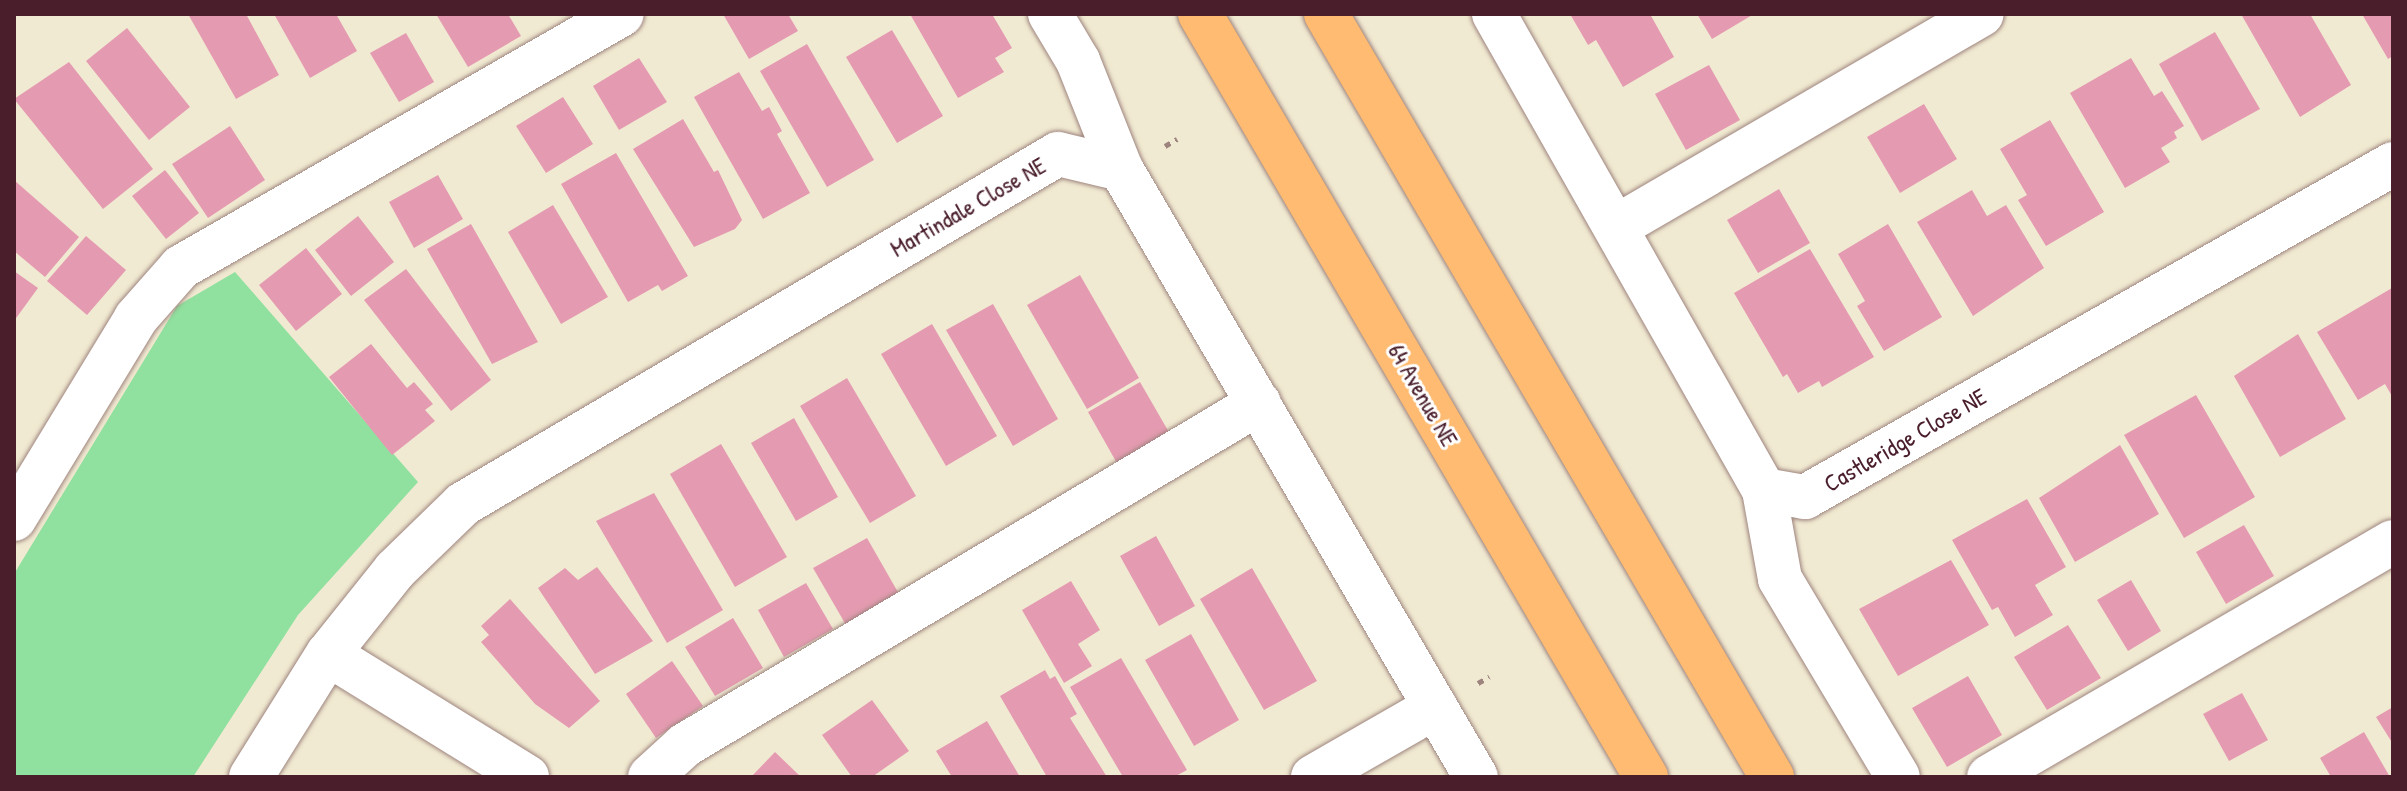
<!DOCTYPE html>
<style>
body{margin:0}
#map{position:relative;width:2407px;height:791px;overflow:hidden;background:#f1ead2;font-family:"Patrick Hand",sans-serif}
div>[style]{position:absolute}
.green>*{inset:0;background:#90e09f}
.building>*{inset:0;background:#e49bb1}
.path>*{height:5px;margin-top:-2.5px;transform-origin:0;background:repeating-linear-gradient(90deg,#9e847e 0 6px,transparent 0 12px)}
.roads{filter:drop-shadow(0 0 2px #9e847e) drop-shadow(0 0 2px #9e847e)}
.minor>*{height:44px;margin:-22px;padding:0 22px;transform-origin:22px;border-radius:22px;background:#fff}
.major>*{height:44px;margin:-22px;padding:0 22px;transform-origin:22px;border-radius:22px;background:#ffbb71}
span{translate:-50% -50%;white-space:nowrap;text-align:center;line-height:1.15;-webkit-text-stroke:6px #fff;paint-order:stroke}
.street-label{font-size:24px;color:#4a1f2b}
.frame{position:absolute;inset:0;border:16px solid #4a1f2b;pointer-events:none}
</style>
<div id="map">
<div class="green">
<i style="clip-path:polygon(235px 272px,418px 482px,298px 615px,193px 777px,14px 777px,14px 574px,177px 306px)"></i>
</div>
<div class="building">
<i style="clip-path:polygon(188px 14px,246px 14px,279px 75px,236px 99px)"></i>
<i style="clip-path:polygon(274px 14px,336px 14px,357px 51px,310px 78px)"></i>
<i style="clip-path:polygon(436px 14px,508px 14px,521px 36px,468px 67px)"></i>
<i style="clip-path:polygon(723px 14px,788px 14px,798px 31px,749px 59px)"></i>
<i style="clip-path:polygon(910px 14px,992px 14px,1012px 48px,995px 58px,1004px 72px,958px 98px)"></i>
<i style="clip-path:polygon(1570px 14px,1650px 14px,1674px 57px,1623px 87px,1596px 40px,1588px 45px)"></i>
<i style="clip-path:polygon(1697px 14px,1754px 14px,1712px 39px)"></i>
<i style="clip-path:polygon(2241px 14px,2310px 14px,2351px 85px,2300px 117px)"></i>
<i style="clip-path:polygon(2362px 14px,2393px 14px,2393px 56px,2388px 59px)"></i>
<i style="clip-path:polygon(127px 28px,190px 107px,149px 140px,86px 61px)"></i>
<i style="clip-path:polygon(892px 30px,943px 116px,897px 143px,846px 57px)"></i>
<i style="clip-path:polygon(2215px 32px,2260px 109px,2202px 141px,2159px 64px)"></i>
<i style="clip-path:polygon(406px 33px,434px 82px,399px 102px,370px 53px)"></i>
<i style="clip-path:polygon(807px 44px,874px 160px,827px 187px,760px 71px)"></i>
<i style="clip-path:polygon(639px 58px,667px 102px,619px 130px,593px 86px)"></i>
<i style="clip-path:polygon(2131px 58px,2154px 96px,2162px 91px,2184px 126px,2174px 132px,2177px 138px,2161px 148px,2170px 162px,2125px 188px,2070px 93px)"></i>
<i style="clip-path:polygon(69px 62px,153px 169px,103px 209px,14px 99px)"></i>
<i style="clip-path:polygon(1709px 65px,1740px 120px,1686px 150px,1655px 94px)"></i>
<i style="clip-path:polygon(739px 72px,762px 111px,769px 107px,782px 131px,777px 134px,810px 193px,763px 219px,694px 97px)"></i>
<i style="clip-path:polygon(563px 97px,593px 144px,546px 173px,516px 126px)"></i>
<i style="clip-path:polygon(1924px 104px,1957px 159px,1900px 193px,1867px 137px)"></i>
<i style="clip-path:polygon(683px 119px,714px 172px,718px 170px,742px 220px,735px 229px,694px 247px,633px 149px)"></i>
<i style="clip-path:polygon(2050px 120px,2104px 212px,2046px 246px,2018px 200px,2027px 195px,2000px 149px)"></i>
<i style="clip-path:polygon(230px 126px,265px 180px,208px 218px,172px 164px)"></i>
<i style="clip-path:polygon(616px 153px,688px 276px,662px 291px,658px 285px,628px 302px,561px 184px)"></i>
<i style="clip-path:polygon(165px 170px,199px 213px,166px 239px,132px 196px)"></i>
<i style="clip-path:polygon(438px 175px,463px 219px,414px 248px,389px 202px)"></i>
<i style="clip-path:polygon(14px 180px,79px 237px,45px 277px,14px 251px)"></i>
<i style="clip-path:polygon(1779px 189px,1810px 243px,1758px 273px,1727px 220px)"></i>
<i style="clip-path:polygon(1972px 190px,1987px 216px,2006px 205px,2044px 268px,1973px 316px,1917px 222px)"></i>
<i style="clip-path:polygon(553px 205px,608px 297px,561px 324px,508px 232px)"></i>
<i style="clip-path:polygon(358px 216px,394px 262px,351px 296px,315px 250px)"></i>
<i style="clip-path:polygon(471px 224px,538px 342px,492px 364px,427px 249px)"></i>
<i style="clip-path:polygon(1888px 224px,1942px 317px,1884px 351px,1857px 306px,1865px 301px,1838px 254px)"></i>
<i style="clip-path:polygon(86px 236px,126px 270px,87px 315px,47px 281px)"></i>
<i style="clip-path:polygon(306px 248px,342px 294px,296px 331px,259px 285px)"></i>
<i style="clip-path:polygon(1810px 249px,1874px 357px,1822px 387px,1819px 381px,1798px 393px,1787px 374px,1783px 377px,1734px 293px)"></i>
<i style="clip-path:polygon(406px 269px,491px 380px,451px 411px,364px 300px)"></i>
<i style="clip-path:polygon(14px 271px,38px 288px,14px 321px)"></i>
<i style="clip-path:polygon(1080px 275px,1139px 378px,1087px 409px,1027px 305px)"></i>
<i style="clip-path:polygon(2392px 288px,2393px 398px,2385px 384px,2358px 400px,2317px 332px)"></i>
<i style="clip-path:polygon(993px 304px,1058px 419px,1013px 446px,946px 330px)"></i>
<i style="clip-path:polygon(932px 324px,997px 436px,946px 466px,881px 354px)"></i>
<i style="clip-path:polygon(2298px 334px,2346px 419px,2280px 457px,2234px 376px)"></i>
<i style="clip-path:polygon(371px 344px,407px 388px,414px 382px,433px 404px,425px 410px,435px 421px,392px 455px,329px 377px)"></i>
<i style="clip-path:polygon(847px 378px,916px 496px,870px 523px,800px 406px)"></i>
<i style="clip-path:polygon(1140px 382px,1170px 434px,1118px 465px,1088px 412px)"></i>
<i style="clip-path:polygon(2196px 395px,2255px 497px,2184px 538px,2124px 435px)"></i>
<i style="clip-path:polygon(794px 418px,838px 497px,796px 521px,751px 443px)"></i>
<i style="clip-path:polygon(721px 444px,787px 557px,735px 587px,670px 474px)"></i>
<i style="clip-path:polygon(2120px 445px,2159px 514px,2075px 562px,2039px 498px)"></i>
<i style="clip-path:polygon(654px 493px,723px 610px,667px 643px,596px 521px)"></i>
<i style="clip-path:polygon(2027px 499px,2066px 567px,2035px 585px,2053px 615px,2015px 637px,1998px 607px,1992px 610px,1952px 540px)"></i>
<i style="clip-path:polygon(2244px 525px,2274px 576px,2226px 604px,2196px 552px)"></i>
<i style="clip-path:polygon(1156px 536px,1195px 606px,1159px 626px,1120px 556px)"></i>
<i style="clip-path:polygon(867px 538px,899px 594px,846px 625px,813px 568px)"></i>
<i style="clip-path:polygon(1951px 560px,1989px 625px,1898px 676px,1859px 609px)"></i>
<i style="clip-path:polygon(597px 567px,653px 641px,595px 674px,538px 588px,565px 568px,578px 580px)"></i>
<i style="clip-path:polygon(1252px 568px,1317px 681px,1264px 710px,1200px 599px)"></i>
<i style="clip-path:polygon(2131px 580px,2161px 631px,2128px 651px,2097px 600px)"></i>
<i style="clip-path:polygon(1071px 581px,1100px 630px,1078px 644px,1092px 666px,1064px 683px,1022px 610px)"></i>
<i style="clip-path:polygon(806px 583px,833px 629px,784px 657px,758px 610px)"></i>
<i style="clip-path:polygon(510px 599px,600px 701px,569px 728px,535px 704px,481px 642px,489px 635px,481px 626px)"></i>
<i style="clip-path:polygon(733px 618px,763px 668px,715px 696px,685px 647px)"></i>
<i style="clip-path:polygon(2068px 625px,2101px 678px,2047px 710px,2014px 657px)"></i>
<i style="clip-path:polygon(1191px 634px,1239px 720px,1194px 746px,1145px 660px)"></i>
<i style="clip-path:polygon(1121px 658px,1187px 770px,1174px 777px,1123px 777px,1070px 687px)"></i>
<i style="clip-path:polygon(672px 661px,703px 706px,656px 738px,626px 694px)"></i>
<i style="clip-path:polygon(1045px 670px,1050px 679px,1055px 676px,1077px 714px,1070px 718px,1107px 777px,1047px 777px,1000px 696px)"></i>
<i style="clip-path:polygon(1968px 676px,2002px 735px,1947px 767px,1912px 708px)"></i>
<i style="clip-path:polygon(2242px 693px,2268px 740px,2229px 761px,2203px 714px)"></i>
<i style="clip-path:polygon(872px 700px,909px 751px,872px 777px,852px 777px,822px 735px)"></i>
<i style="clip-path:polygon(2393px 707px,2393px 744px,2376px 717px)"></i>
<i style="clip-path:polygon(987px 721px,1020px 777px,952px 777px,936px 751px)"></i>
<i style="clip-path:polygon(2364px 732px,2390px 777px,2331px 777px,2320px 758px)"></i>
<i style="clip-path:polygon(775px 752px,801px 777px,751px 777px)"></i>
</div>
<div class="path">
<i style="left:1165px;top:146px;width:14px;rotate:-30deg"></i>
<i style="left:1478px;top:683px;width:13px;rotate:-29deg"></i>
</div>
<div class="roads">
<div class="minor">
<i style="left:1050px;top:14px;width:55px;rotate:59.2deg"></i>
<i style="left:1078px;top:61px;width:116px;rotate:68.3deg"></i>
<i style="left:1494px;top:14px;width:547px;rotate:60.44deg"></i>
<i style="left:1764px;top:490px;width:90px;rotate:79.8deg"></i>
<i style="left:1780px;top:579px;width:230px;rotate:59.2deg"></i>
<i style="left:1616px;top:227px;width:423px;rotate:-30.2deg"></i>
<i style="left:1764px;top:490px;width:42px;rotate:9.7deg"></i>
<i style="left:1805px;top:497px;width:676px;rotate:-29.52deg"></i>
<i style="left:14px;top:519px;width:235px;rotate:-58.7deg"></i>
<i style="left:136px;top:318px;width:68px;rotate:-48.6deg"></i>
<i style="left:181px;top:267px;width:508px;rotate:-29.84deg"></i>
<i style="left:328px;top:654px;width:234px;rotate:31.7deg"></i>
<i style="left:251px;top:777px;width:145px;rotate:-58deg"></i>
<i style="left:328px;top:654px;width:107px;rotate:-51.4deg"></i>
<i style="left:395px;top:570px;width:95px;rotate:-44.1deg"></i>
<i style="left:463px;top:504px;width:690px;rotate:-30.47deg"></i>
<i style="left:1058px;top:154px;width:65px;rotate:13.4deg"></i>
<i style="left:1121px;top:169px;width:704px;rotate:59.72deg"></i>
<i style="left:650px;top:777px;width:47px;rotate:-42.4deg"></i>
<i style="left:685px;top:745px;width:668px;rotate:-30.79deg"></i>
<i style="left:1313px;top:777px;width:141px;rotate:-29.8deg"></i>
<i style="left:1989px;top:777px;width:467px;rotate:-30.2deg"></i>
</div>
<div class="major">
<i style="left:1200px;top:14px;width:884px;rotate:59.69deg"></i>
<i style="left:1326px;top:14px;width:884px;rotate:59.69deg"></i>
</div>
</div>
<div class="street-label">
<span style="left:968px;top:207px;rotate:-30deg">Martindale Close NE</span>
<span style="left:1423px;top:395px;rotate:60deg">64 Avenue NE</span>
<span style="left:1905px;top:440px;rotate:-30deg">Castleridge Close NE</span>
</div>
<div class="frame"></div>
</div>
